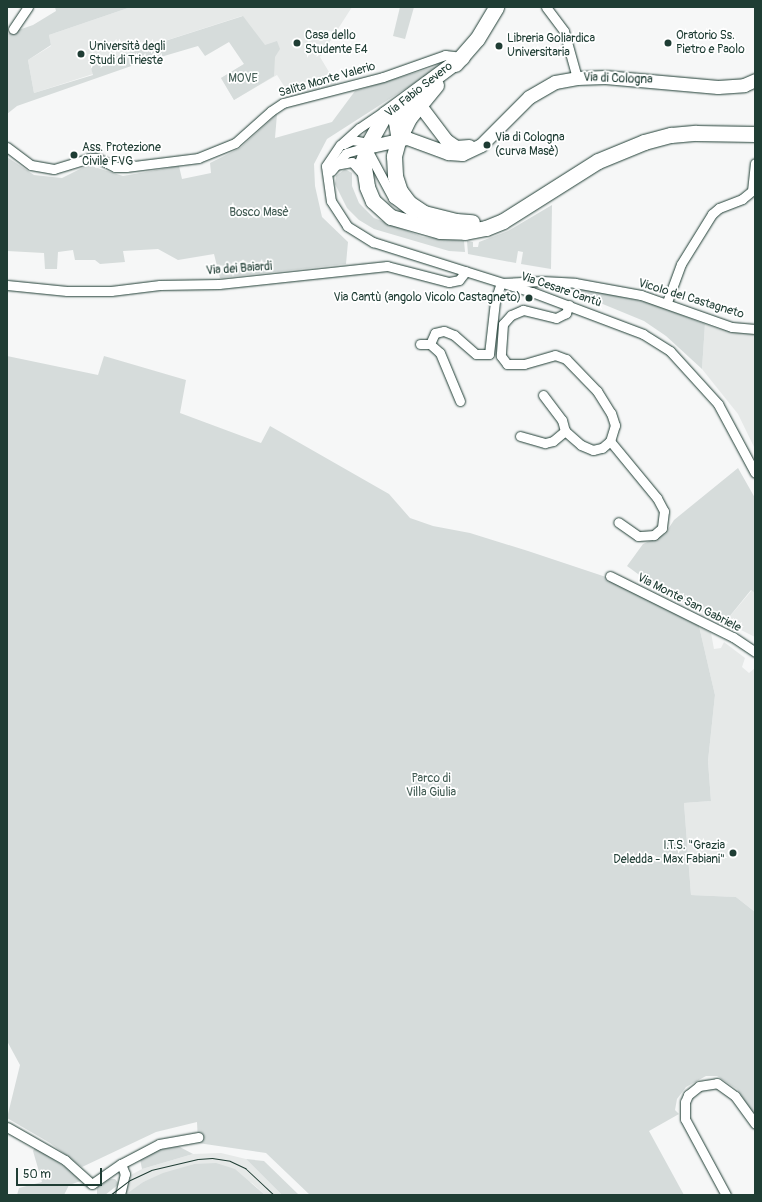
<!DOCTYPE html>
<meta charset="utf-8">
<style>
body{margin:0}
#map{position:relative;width:762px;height:1202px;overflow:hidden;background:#f6f7f7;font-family:Pangolin,sans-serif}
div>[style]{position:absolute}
.built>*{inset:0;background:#e6e9e8}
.green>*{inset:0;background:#d6dcdb}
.roads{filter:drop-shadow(0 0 1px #1f3d34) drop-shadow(0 0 1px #1f3d34)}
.street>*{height:9px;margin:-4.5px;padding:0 4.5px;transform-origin:4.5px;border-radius:4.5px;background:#fff}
.secondary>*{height:13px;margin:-6.5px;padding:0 6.5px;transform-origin:6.5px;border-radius:6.5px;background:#fff}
.primary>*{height:15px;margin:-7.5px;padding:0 7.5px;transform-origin:7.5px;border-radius:7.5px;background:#fff}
.tram>*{height:1px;margin:-0.5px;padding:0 0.5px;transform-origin:0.5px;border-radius:0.5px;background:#1f3d34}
.dots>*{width:11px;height:11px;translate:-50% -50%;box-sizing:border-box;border:2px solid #fff;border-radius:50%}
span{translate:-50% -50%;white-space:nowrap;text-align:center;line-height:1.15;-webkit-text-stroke:3.5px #fff;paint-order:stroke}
.poi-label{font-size:12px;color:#1f3d34}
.left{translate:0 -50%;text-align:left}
.right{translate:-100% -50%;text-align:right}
.park-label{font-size:12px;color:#445d55}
.street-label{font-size:12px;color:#1f3d34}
.frame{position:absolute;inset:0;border:8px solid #1f3d34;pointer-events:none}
.scale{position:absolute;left:16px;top:1168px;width:86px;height:18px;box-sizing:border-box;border:2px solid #1f3d34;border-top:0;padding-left:5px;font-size:12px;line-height:14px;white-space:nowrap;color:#1f3d34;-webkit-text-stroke:3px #fff;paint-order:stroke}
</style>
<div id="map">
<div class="built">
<i style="clip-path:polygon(131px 7px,352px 7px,320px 57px,338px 87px,291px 97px,277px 75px,234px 100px,221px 78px,267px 50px,242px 16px,90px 65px,93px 74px,34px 93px,28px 60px,51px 46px,49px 35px)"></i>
<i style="clip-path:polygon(705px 324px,719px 329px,755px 335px,755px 449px,738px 414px,702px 369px)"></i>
<i style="clip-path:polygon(752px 590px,755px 593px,755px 637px,725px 622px)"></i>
<i style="clip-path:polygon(699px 626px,711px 633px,714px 649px,721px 648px,724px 642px,745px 658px,742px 667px,749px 673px,755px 668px,755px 912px,736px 897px,691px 895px,684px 803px,711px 801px,708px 761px,715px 695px)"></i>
<i style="clip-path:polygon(221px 1153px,246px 1159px,282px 1195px,265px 1195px,252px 1183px,194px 1164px,143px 1182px,126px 1195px,129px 1176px,142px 1169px,193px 1154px)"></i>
</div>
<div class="green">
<i style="clip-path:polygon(55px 7px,131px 7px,49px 35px,51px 45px,28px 60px,34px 93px,93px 75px,90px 65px,243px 16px,265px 45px,277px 41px,280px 49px,275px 57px,274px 76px,234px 100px,221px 78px,244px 64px,229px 42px,205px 56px,198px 46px,137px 64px,17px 106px,7px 114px,7px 34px,33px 25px,56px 11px)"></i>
<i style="clip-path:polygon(400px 7px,414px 7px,405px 39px,393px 36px)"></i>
<i style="clip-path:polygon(444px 64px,327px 139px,314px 164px,315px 186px,322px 217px,348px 242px,346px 264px,220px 278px,214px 254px,178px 260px,158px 249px,123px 251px,125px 262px,100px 264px,95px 260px,75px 260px,73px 250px,58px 252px,57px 269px,45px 269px,44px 253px,7px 251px,7px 157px,34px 175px,62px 178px,88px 165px,123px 176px,179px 166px,182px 179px,211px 173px,210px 163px,240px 148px,277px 114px,275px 138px,332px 122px,355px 91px)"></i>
<i style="clip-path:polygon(345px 169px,352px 173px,352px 186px,359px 203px,374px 218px,423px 237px,464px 241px,465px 252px,449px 251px,374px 229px,359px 220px,347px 208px,335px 184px,336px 176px)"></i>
<i style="clip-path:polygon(552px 205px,551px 269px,521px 264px,523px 252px,518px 251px,516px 263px,468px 254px,467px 241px,473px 242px,473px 247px,478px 247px,479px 242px,508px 231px)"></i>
<i style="clip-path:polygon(579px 288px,650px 303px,705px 324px,702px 369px,666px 336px,644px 321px,576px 293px)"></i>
<i style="clip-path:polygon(7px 356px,98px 375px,104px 356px,186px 380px,180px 413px,261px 443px,270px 426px,389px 494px,410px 518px,433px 526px,470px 533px,528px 551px,609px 578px,699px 626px,715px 695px,708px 761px,711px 801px,684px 803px,691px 895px,736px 897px,755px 912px,755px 1116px,737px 1089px,717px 1076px,706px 1076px,686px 1087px,677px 1099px,675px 1110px,679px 1114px,649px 1131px,684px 1195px,310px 1195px,266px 1153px,198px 1143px,197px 1122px,156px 1132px,82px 1167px,50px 1143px,7px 1118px,20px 1065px,7px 1041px)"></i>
<i style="clip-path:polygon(738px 468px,755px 498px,755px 593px,751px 590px,725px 622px,664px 593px,627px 566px,643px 544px,665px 534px,674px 520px)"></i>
<i style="clip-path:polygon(178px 1146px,193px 1154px,142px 1169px,140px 1159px,158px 1150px)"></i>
<i style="clip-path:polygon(35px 1147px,76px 1174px,81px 1181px,69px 1185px,64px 1195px,17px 1195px,19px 1188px,42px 1182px,33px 1151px)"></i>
<i style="clip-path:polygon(246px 1159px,264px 1161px,299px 1195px,282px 1195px)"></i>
<i style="clip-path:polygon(216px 1163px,235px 1169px,265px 1195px,125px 1195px,143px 1182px,163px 1173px,194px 1164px)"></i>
<i style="clip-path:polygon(110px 1179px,115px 1179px,119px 1184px,105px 1195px,97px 1195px,97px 1188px)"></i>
</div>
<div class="roads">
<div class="street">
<i style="left:546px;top:7px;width:30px;rotate:53deg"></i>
<i style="left:564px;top:31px;width:49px;rotate:74.5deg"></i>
<i style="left:13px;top:29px;width:27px;rotate:-56deg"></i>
<i style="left:386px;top:110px;width:32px;rotate:146deg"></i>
<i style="left:359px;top:128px;width:25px;rotate:138deg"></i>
<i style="left:340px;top:145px;width:25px;rotate:124deg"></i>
<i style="left:326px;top:166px;width:35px;rotate:82deg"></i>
<i style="left:331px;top:201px;width:30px;rotate:57deg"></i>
<i style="left:347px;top:226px;width:31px;rotate:32deg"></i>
<i style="left:373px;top:242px;width:167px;rotate:17.5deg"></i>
<i style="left:532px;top:292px;width:119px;rotate:20.7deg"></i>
<i style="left:643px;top:334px;width:32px;rotate:32deg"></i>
<i style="left:670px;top:351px;width:72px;rotate:47.8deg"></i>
<i style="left:718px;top:404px;width:78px;rotate:61.8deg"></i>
<i style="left:344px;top:144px;width:9px;rotate:-27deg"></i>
<i style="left:352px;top:140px;width:11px;rotate:10deg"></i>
<i style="left:363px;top:142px;width:64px;rotate:61.8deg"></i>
<i style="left:393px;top:198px;width:25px;rotate:37deg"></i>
<i style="left:7px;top:147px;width:30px;rotate:37deg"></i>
<i style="left:31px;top:165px;width:23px;rotate:10deg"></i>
<i style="left:54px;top:169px;width:37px;rotate:-17deg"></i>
<i style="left:89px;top:158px;width:8px"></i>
<i style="left:97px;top:158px;width:20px;rotate:27deg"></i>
<i style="left:115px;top:167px;width:11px"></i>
<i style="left:126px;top:167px;width:73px;rotate:-7.1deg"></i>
<i style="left:198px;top:158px;width:40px;rotate:-22deg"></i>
<i style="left:235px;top:143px;width:48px;rotate:-41.6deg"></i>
<i style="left:271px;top:111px;width:14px;rotate:-34deg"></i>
<i style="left:283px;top:103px;width:103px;rotate:-14.6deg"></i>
<i style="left:383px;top:77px;width:66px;rotate:-19.5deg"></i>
<i style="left:445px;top:55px;width:17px;rotate:7deg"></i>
<i style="left:335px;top:165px;width:17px;rotate:-10deg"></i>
<i style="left:352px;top:162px;width:15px;rotate:48deg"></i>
<i style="left:331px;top:171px;width:23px;rotate:-50deg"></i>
<i style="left:346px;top:153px;width:22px;rotate:-16deg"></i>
<i style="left:7px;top:285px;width:60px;rotate:5.7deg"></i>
<i style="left:67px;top:291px;width:44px"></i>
<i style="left:111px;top:291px;width:49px;rotate:-7deg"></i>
<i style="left:160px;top:285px;width:59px;rotate:-1deg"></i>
<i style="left:219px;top:284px;width:169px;rotate:-6.1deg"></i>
<i style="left:387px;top:266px;width:64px;rotate:14.5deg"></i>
<i style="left:449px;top:282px;width:10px;rotate:-11deg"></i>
<i style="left:459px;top:280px;width:11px;rotate:-52deg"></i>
<i style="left:667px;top:302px;width:40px;rotate:-69.8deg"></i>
<i style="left:681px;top:264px;width:59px;rotate:-58.2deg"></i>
<i style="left:712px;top:214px;width:9px;rotate:-41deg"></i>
<i style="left:719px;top:208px;width:25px;rotate:-21deg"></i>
<i style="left:742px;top:199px;width:13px;rotate:-39deg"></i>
<i style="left:752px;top:191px;width:28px;rotate:-84deg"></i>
<i style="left:569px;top:305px;width:9px;rotate:111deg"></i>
<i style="left:566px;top:313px;width:11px;rotate:153deg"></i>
<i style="left:556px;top:318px;width:34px;rotate:-166deg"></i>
<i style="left:523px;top:310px;width:13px;rotate:157deg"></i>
<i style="left:511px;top:315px;width:12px;rotate:132deg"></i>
<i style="left:503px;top:324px;width:32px;rotate:94deg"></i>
<i style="left:501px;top:356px;width:10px;rotate:53deg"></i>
<i style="left:507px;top:364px;width:17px"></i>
<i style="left:524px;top:364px;width:32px;rotate:-16deg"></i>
<i style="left:555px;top:355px;width:12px;rotate:20deg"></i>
<i style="left:566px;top:359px;width:45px;rotate:45.9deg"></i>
<i style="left:597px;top:391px;width:26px;rotate:58deg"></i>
<i style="left:611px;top:413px;width:13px;rotate:72deg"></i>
<i style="left:615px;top:425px;width:17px;rotate:107deg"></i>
<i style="left:420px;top:344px;width:10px"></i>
<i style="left:430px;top:344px;width:13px;rotate:42deg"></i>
<i style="left:440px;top:353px;width:52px;rotate:67.4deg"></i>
<i style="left:430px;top:344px;width:12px;rotate:-66deg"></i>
<i style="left:435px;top:333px;width:9px;rotate:-13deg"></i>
<i style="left:444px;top:331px;width:11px;rotate:22deg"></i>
<i style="left:454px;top:335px;width:29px;rotate:41deg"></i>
<i style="left:476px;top:354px;width:13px"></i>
<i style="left:489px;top:354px;width:53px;rotate:-83.5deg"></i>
<i style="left:495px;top:301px;width:19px;rotate:-72deg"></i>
<i style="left:501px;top:283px;width:41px;rotate:-2.8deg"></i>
<i style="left:542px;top:281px;width:33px;rotate:3deg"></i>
<i style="left:575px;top:283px;width:67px;rotate:10.3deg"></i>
<i style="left:641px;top:295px;width:96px;rotate:19.4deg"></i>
<i style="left:732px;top:327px;width:23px;rotate:5deg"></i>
<i style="left:543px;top:395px;width:31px;rotate:53deg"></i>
<i style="left:562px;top:420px;width:11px;rotate:75deg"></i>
<i style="left:520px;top:436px;width:26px;rotate:16deg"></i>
<i style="left:545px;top:443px;width:8px;rotate:-14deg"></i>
<i style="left:553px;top:441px;width:16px;rotate:-40deg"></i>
<i style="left:565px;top:431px;width:21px;rotate:41deg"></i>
<i style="left:581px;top:445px;width:13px;rotate:23deg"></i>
<i style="left:593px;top:450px;width:9px;rotate:-13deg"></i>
<i style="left:602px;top:448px;width:11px;rotate:-41deg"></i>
<i style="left:610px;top:441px;width:74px;rotate:50.5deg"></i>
<i style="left:657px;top:498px;width:15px;rotate:62deg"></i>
<i style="left:664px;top:511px;width:17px;rotate:97deg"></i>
<i style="left:662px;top:528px;width:11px;rotate:139deg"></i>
<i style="left:654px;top:535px;width:16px;rotate:176deg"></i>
<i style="left:638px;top:536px;width:24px;rotate:-145deg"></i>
<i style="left:610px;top:576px;width:137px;rotate:26.4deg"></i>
<i style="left:733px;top:637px;width:27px;rotate:34deg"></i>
<i style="left:7px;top:1127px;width:67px;rotate:29.6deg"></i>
<i style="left:65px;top:1160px;width:36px;rotate:42deg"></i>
<i style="left:92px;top:1184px;width:35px;rotate:-35deg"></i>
<i style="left:121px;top:1164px;width:43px;rotate:-27.8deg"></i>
<i style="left:159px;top:1144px;width:40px;rotate:-10deg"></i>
<i style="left:120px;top:1195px;width:22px;rotate:-77deg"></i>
<i style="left:125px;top:1174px;width:11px;rotate:-112deg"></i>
<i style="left:726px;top:1195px;width:86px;rotate:-118.3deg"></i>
<i style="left:685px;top:1119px;width:17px;rotate:-90deg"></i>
<i style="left:685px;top:1102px;width:8px;rotate:-67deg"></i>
<i style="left:688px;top:1095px;width:14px;rotate:-39deg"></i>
<i style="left:699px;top:1086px;width:18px;rotate:-9deg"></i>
<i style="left:717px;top:1083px;width:22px;rotate:36deg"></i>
<i style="left:735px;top:1096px;width:34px;rotate:54deg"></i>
</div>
<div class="secondary">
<i style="left:398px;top:141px;width:19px;rotate:-99deg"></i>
<i style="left:395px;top:122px;width:8px;rotate:-76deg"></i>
<i style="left:397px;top:114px;width:24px;rotate:-52deg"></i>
<i style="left:412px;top:95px;width:56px;rotate:52.9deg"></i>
<i style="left:446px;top:140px;width:12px;rotate:35deg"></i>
<i style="left:456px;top:147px;width:13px;rotate:-4deg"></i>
<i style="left:367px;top:147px;width:41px;rotate:-12.7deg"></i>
<i style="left:407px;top:138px;width:44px;rotate:20.1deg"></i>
<i style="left:448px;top:153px;width:14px;rotate:4deg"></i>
<i style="left:462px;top:154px;width:21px;rotate:-25deg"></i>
<i style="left:481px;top:145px;width:68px;rotate:-45deg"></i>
<i style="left:529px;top:97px;width:30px;rotate:-30deg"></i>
<i style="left:555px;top:82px;width:22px;rotate:-10deg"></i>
<i style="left:577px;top:78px;width:28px;rotate:-2deg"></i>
<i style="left:605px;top:77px;width:113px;rotate:5.1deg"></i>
<i style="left:718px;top:87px;width:26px;rotate:-4deg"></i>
<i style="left:744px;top:85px;width:12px;rotate:-24deg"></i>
</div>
<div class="primary">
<i style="left:462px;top:57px;width:96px;rotate:143.5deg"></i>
<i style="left:385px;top:114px;width:38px;rotate:119deg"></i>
<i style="left:367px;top:147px;width:15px;rotate:106deg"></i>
<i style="left:363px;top:161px;width:26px;rotate:81deg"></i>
<i style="left:367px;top:187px;width:15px;rotate:67deg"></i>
<i style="left:373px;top:201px;width:24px;rotate:42deg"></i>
<i style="left:391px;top:217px;width:51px;rotate:15.9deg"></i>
<i style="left:440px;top:231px;width:25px;rotate:2deg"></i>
<i style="left:465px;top:232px;width:21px;rotate:-11deg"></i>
<i style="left:486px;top:228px;width:18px;rotate:-22deg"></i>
<i style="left:503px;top:221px;width:112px;rotate:-32.3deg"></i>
<i style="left:598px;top:161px;width:50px;rotate:-22.4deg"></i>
<i style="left:644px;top:142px;width:28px;rotate:-15deg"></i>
<i style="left:671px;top:135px;width:25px;rotate:-5deg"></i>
<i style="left:696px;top:133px;width:59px;rotate:1deg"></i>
<i style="left:455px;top:64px;width:33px;rotate:-49deg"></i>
<i style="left:477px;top:39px;width:37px;rotate:-59deg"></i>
<i style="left:436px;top:85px;width:43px;rotate:129.3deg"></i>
<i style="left:409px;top:118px;width:25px;rotate:116deg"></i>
<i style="left:398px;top:141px;width:16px;rotate:105deg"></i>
<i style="left:394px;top:156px;width:20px;rotate:87deg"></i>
<i style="left:395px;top:176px;width:16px;rotate:72deg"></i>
<i style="left:400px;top:191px;width:15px;rotate:53deg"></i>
<i style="left:409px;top:203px;width:18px;rotate:34deg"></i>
<i style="left:424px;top:213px;width:33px;rotate:14deg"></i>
<i style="left:456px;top:221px;width:16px;rotate:4deg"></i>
</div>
</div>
<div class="tram">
<i style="left:110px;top:1195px;width:25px;rotate:-37deg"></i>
<i style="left:130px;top:1180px;width:23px;rotate:-25deg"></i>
<i style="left:151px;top:1170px;width:48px;rotate:-13.2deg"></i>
<i style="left:198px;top:1159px;width:14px;rotate:-4deg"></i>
<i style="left:212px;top:1158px;width:18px;rotate:9deg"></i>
<i style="left:230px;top:1161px;width:17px;rotate:25deg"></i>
<i style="left:245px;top:1168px;width:40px;rotate:43deg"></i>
</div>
<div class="dots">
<i style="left:297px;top:43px;background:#1f3d34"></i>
<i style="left:668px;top:43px;background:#1f3d34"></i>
<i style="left:499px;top:46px;background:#1f3d34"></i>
<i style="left:81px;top:54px;background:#1f3d34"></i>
<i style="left:487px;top:145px;background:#1f3d34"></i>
<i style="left:74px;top:155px;background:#1f3d34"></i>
<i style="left:529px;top:298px;background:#1f3d34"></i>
<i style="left:733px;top:853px;background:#1f3d34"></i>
</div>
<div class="poi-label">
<span class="left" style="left:305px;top:43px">Casa dello<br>Studente E4</span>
<span class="left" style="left:676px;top:43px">Oratorio Ss.<br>Pietro e Paolo</span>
<span class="left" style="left:507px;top:46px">Libreria Goliardica<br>Universitaria</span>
<span class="left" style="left:89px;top:54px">Università degli<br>Studi di Trieste</span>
<span class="left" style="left:495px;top:145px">Via di Cologna<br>(curva Masè)</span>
<span class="left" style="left:82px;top:155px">Ass. Protezione<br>Civile FVG</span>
<span class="right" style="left:521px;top:298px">Via Cantù (angolo Vicolo Castagneto)</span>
<span class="right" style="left:725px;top:853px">I.T.S. "Grazia<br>Deledda - Max Fabiani"</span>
</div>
<div class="park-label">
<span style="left:243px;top:79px">MOVE</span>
<span style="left:259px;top:213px">Bosco Masè</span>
<span style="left:431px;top:786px">Parco di<br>Villa Giulia</span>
</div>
<div class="street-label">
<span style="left:618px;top:79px;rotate:2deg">Via di Cologna</span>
<span style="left:327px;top:80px;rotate:-16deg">Salita Monte Valerio</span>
<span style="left:419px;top:90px;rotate:-38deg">Via Fabio Severo</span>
<span style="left:239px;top:269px;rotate:-4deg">Via dei Baiardi</span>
<span style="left:561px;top:290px;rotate:19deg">Via Cesare Cantù</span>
<span style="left:691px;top:299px;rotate:17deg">Vicolo del Castagneto</span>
<span style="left:689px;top:603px;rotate:27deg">Via Monte San Gabriele</span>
</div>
<div class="frame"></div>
<div class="scale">50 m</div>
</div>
